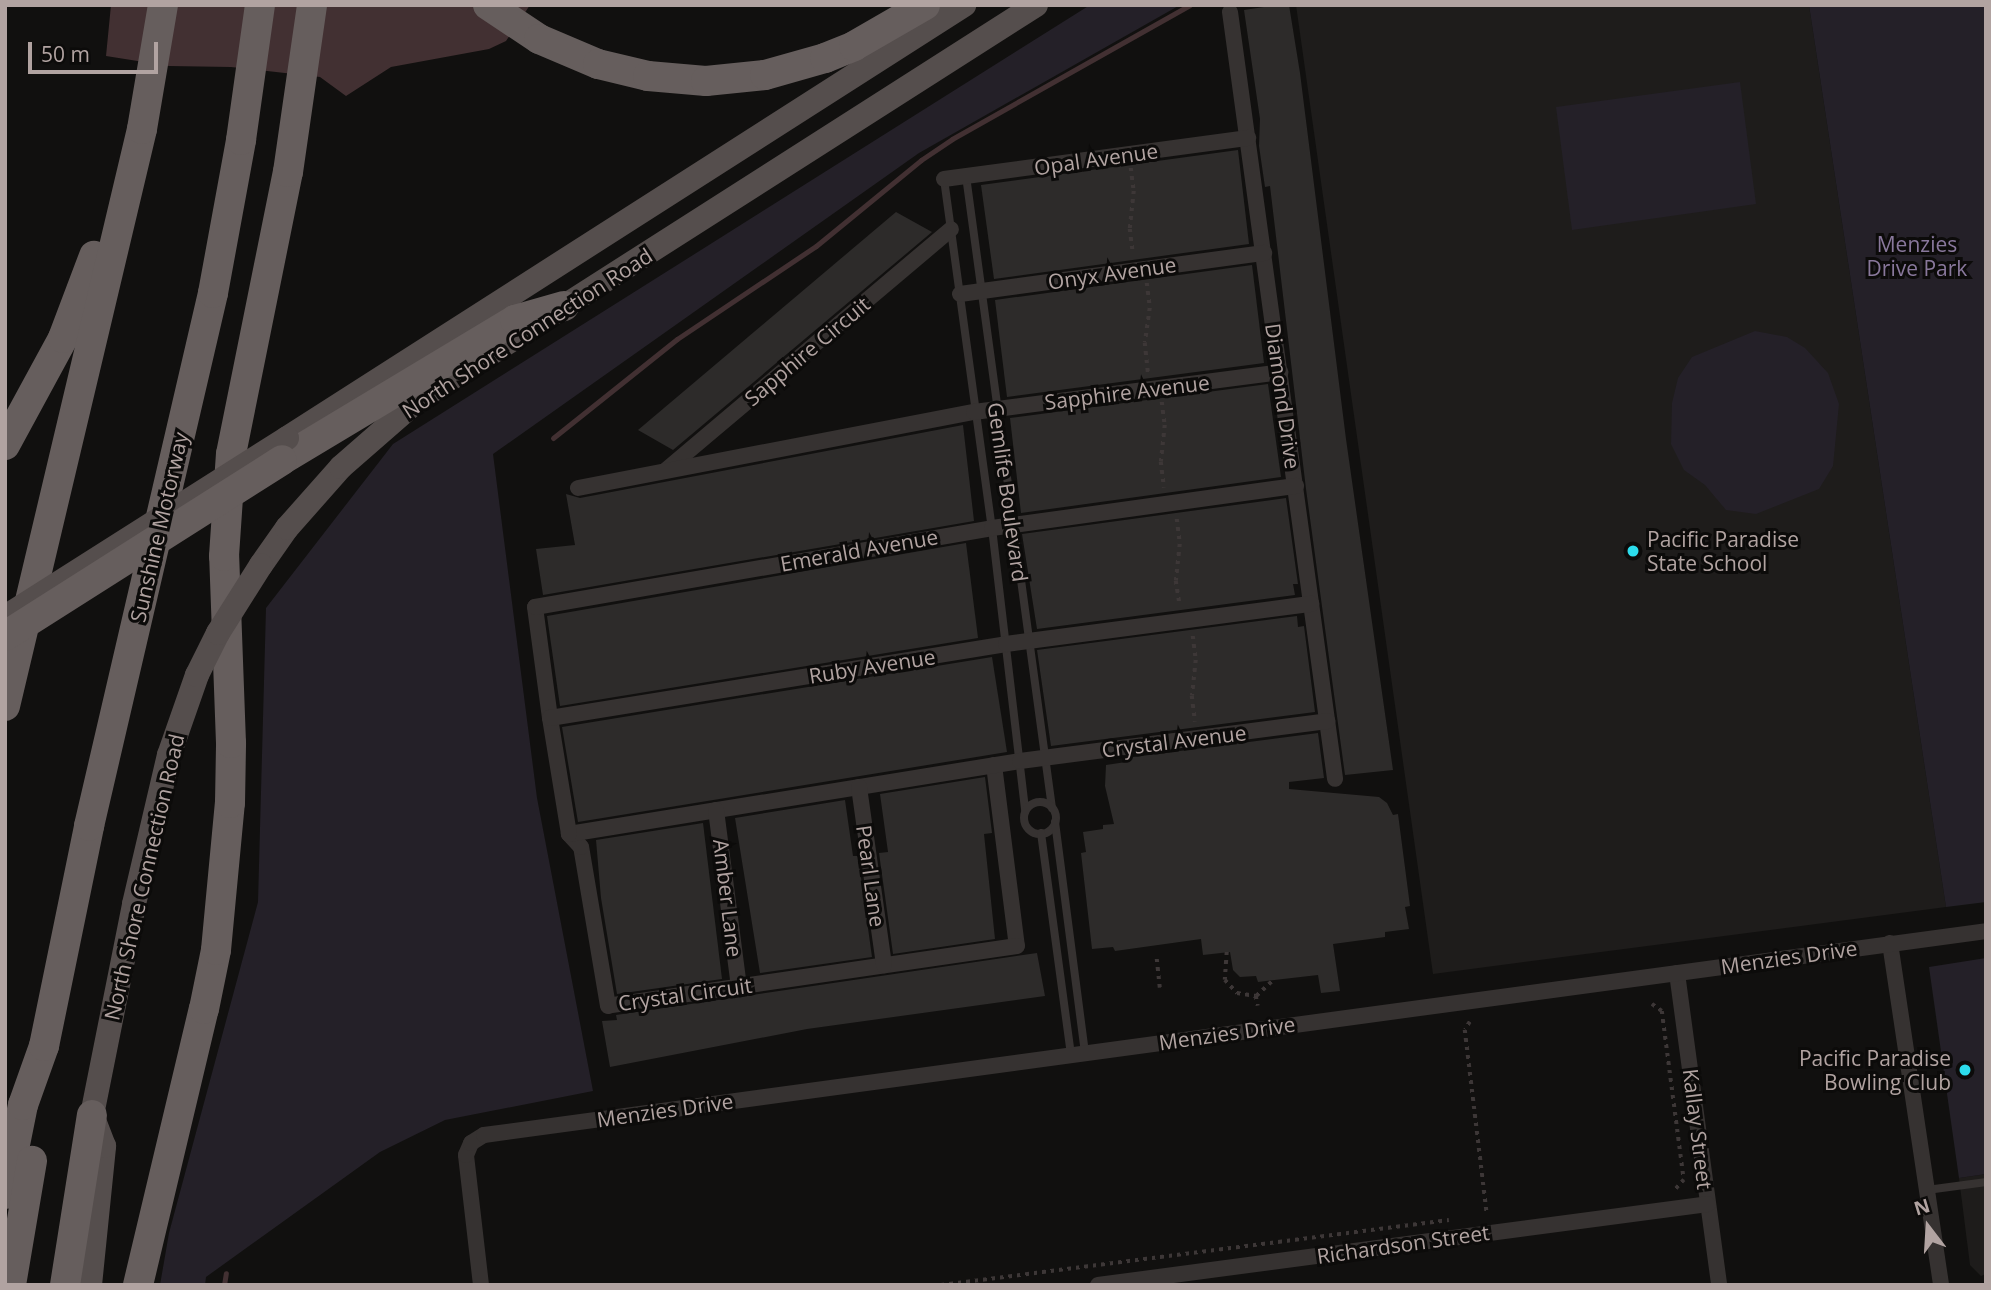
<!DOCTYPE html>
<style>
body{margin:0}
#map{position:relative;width:1991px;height:1290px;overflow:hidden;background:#11100f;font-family:"Open Sans",sans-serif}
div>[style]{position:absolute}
.built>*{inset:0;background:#1e1c1b}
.green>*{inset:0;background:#242028}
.water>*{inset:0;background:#423032}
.stream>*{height:5px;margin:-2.5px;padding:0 2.5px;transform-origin:2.5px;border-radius:2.5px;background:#423032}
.building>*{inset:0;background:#2d2b2a}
.path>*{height:3.5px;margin-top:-1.75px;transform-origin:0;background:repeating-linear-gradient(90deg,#3d3737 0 3.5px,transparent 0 8.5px)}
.service>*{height:8px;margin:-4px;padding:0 4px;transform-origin:4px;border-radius:4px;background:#363231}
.service>.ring{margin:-4px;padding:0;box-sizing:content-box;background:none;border:8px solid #363231;border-radius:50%}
.minor>*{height:16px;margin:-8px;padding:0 8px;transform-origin:8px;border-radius:8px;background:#363231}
.primary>*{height:24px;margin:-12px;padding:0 12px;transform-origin:12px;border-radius:12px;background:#554e4d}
.motorway>*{height:30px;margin:-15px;padding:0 15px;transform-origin:15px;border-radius:15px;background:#665e5d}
.primary-bridge>*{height:24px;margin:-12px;padding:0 12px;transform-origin:12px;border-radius:12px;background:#554e4d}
.motorway-bridge>*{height:30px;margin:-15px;padding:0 15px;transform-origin:15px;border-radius:15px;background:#665e5d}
.dots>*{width:19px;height:19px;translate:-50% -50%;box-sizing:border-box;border:4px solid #0c0b0a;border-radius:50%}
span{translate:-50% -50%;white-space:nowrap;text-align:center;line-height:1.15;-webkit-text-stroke:6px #0c0b0a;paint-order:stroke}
.street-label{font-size:21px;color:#b1a3a1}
.park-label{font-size:21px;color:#89789c}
.poi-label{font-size:21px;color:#b1a3a1}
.left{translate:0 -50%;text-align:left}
.right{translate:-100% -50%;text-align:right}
.frame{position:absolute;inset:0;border:7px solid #b1a3a1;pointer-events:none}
.north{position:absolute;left:1893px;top:1192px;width:70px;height:70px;-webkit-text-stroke:5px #0c0b0a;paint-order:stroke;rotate:343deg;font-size:19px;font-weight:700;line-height:28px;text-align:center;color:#b1a3a1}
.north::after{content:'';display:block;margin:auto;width:24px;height:32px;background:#b1a3a1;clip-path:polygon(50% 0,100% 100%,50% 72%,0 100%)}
.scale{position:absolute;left:28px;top:42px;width:130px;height:32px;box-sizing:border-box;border:4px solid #b1a3a1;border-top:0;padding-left:9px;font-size:21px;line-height:24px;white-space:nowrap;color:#b1a3a1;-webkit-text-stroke:5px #0c0b0a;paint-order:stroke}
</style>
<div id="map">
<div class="built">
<i style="clip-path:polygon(1296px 5px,1809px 5px,1946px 907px,1433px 974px)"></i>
<i style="clip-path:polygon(1986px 1174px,1986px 1274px,1981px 1276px,1970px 1265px,1959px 1178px)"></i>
</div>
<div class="green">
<i style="clip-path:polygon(1090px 5px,1180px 5px,919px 153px,493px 454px,537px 798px,593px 1091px,445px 1120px,380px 1152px,206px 1277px,205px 1285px,160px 1285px,169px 1233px,258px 902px,266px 608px,393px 444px)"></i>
<i style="clip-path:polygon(1809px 5px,1986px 5px,1986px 902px,1946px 907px)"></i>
<i style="clip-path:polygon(1740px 82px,1756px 204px,1572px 230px,1556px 107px)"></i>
<i style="clip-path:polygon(1755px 331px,1787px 337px,1805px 348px,1828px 373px,1839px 404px,1833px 466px,1819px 489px,1756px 514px,1726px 510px,1705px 485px,1684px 470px,1671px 444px,1672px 403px,1678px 378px,1692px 357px)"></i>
<i style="clip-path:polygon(1986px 958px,1986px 1174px,1959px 1178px,1929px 967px)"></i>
</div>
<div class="water">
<i style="clip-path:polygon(111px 5px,530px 5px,506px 41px,489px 49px,391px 67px,346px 96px,320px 77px,231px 67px,169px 66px,106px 56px)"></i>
</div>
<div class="stream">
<i style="left:553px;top:438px;width:159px;rotate:-38.6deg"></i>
<i style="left:677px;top:339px;width:167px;rotate:-33.8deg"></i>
<i style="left:816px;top:246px;width:136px;rotate:-39.3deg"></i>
<i style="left:921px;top:160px;width:37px;rotate:-34deg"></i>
<i style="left:952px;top:139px;width:273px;rotate:-29.4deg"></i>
<i style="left:224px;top:1285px;width:12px;rotate:-81deg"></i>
</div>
<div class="building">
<i style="clip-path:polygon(1276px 5px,1289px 5px,1300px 73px,1346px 439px,1393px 770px,1345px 775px,1306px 489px,1270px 186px,1265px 187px,1259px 146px,1260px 119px,1244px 10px)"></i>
<i style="clip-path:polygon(1238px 150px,1249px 244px,994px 279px,981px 185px)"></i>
<i style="clip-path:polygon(896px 212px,932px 232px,673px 450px,638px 430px)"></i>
<i style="clip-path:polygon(1252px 265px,1264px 363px,1007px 397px,995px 300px)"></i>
<i style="clip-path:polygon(1268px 384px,1281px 477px,1021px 513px,1010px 418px)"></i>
<i style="clip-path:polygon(963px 425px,974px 521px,543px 595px,536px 549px,575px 545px,566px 494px,580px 498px)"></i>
<i style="clip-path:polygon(1286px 498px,1298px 584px,1293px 584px,1295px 595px,1037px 629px,1022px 534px)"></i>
<i style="clip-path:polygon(966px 543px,978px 638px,560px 706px,547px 616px)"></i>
<i style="clip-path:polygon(1297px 616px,1298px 627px,1304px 626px,1315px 712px,1051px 746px,1037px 650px)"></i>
<i style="clip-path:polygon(992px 657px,1007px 752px,578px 822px,562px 727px)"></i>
<i style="clip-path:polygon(1318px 733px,1324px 778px,1289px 782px,1289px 789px,1379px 797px,1387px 803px,1393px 815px,1398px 814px,1410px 906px,1405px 907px,1409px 929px,1385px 932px,1385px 937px,1333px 944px,1340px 991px,1321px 993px,1318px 975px,1258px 982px,1256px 976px,1240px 977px,1233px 970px,1230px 952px,1203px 955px,1201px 939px,1115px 951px,1113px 947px,1092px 949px,1081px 853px,1086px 852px,1083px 832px,1103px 829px,1103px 825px,1114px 824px,1105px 786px,1106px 765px,1126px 762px,1126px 758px)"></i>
<i style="clip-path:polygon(985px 777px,992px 833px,984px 834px,995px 939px,893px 954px,879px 853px,888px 852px,880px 794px)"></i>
<i style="clip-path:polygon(845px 800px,853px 856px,858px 856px,872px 957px,760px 973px,735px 818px)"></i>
<i style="clip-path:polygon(703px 823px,722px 979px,617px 994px,601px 898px,596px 840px)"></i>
<i style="clip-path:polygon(1037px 953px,1045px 996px,807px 1029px,610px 1067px,602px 1021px,617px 1020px,616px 1015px)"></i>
</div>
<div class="path">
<i style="left:1131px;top:168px;width:23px;rotate:83deg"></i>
<i style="left:1134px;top:191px;width:38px;rotate:96deg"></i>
<i style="left:1130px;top:229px;width:25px;rotate:83deg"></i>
<i style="left:1147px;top:283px;width:25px;rotate:83deg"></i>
<i style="left:1150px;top:308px;width:35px;rotate:98deg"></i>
<i style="left:1145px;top:343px;width:30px;rotate:84deg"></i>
<i style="left:1162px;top:402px;width:23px;rotate:83deg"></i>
<i style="left:1165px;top:425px;width:37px;rotate:96deg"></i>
<i style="left:1161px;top:462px;width:26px;rotate:83deg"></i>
<i style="left:1177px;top:519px;width:25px;rotate:83deg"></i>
<i style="left:1180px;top:544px;width:37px;rotate:96deg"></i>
<i style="left:1176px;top:581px;width:24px;rotate:81deg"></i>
<i style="left:1193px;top:636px;width:24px;rotate:83deg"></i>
<i style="left:1196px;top:660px;width:36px;rotate:96deg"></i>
<i style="left:1192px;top:696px;width:26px;rotate:83deg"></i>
<i style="left:1227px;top:952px;width:28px;rotate:94deg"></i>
<i style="left:1225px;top:980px;width:18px;rotate:47deg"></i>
<i style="left:1237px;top:993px;width:19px;rotate:9deg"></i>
<i style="left:1256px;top:996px;width:10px;rotate:79deg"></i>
<i style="left:1157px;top:959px;width:29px;rotate:84deg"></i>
<i style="left:1256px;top:996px;width:23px;rotate:-43deg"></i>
<i style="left:1652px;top:1004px;width:12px;rotate:35deg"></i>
<i style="left:1662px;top:1011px;width:170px;rotate:82.6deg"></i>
<i style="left:1684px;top:1180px;width:13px;rotate:132deg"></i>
<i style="left:1470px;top:1022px;width:9px;rotate:122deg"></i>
<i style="left:1465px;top:1030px;width:186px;rotate:83.2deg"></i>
<i style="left:941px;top:1285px;width:512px;rotate:-7.29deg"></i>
</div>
<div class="service">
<i style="left:966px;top:176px;width:638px;rotate:82.25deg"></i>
<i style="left:944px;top:179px;width:352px;rotate:82.2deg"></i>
<i style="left:992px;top:528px;width:285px;rotate:83.3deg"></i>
<i class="ring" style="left:1024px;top:802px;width:24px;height:24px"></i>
<i style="left:1055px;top:822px;width:233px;rotate:82.6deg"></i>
<i style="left:1041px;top:833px;width:224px;rotate:82.3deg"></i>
<i style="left:1927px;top:1190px;width:60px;rotate:-7.7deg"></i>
</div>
<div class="minor">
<i style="left:1230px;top:12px;width:774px;rotate:82.2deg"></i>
<i style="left:944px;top:179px;width:307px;rotate:-7.7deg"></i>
<i style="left:960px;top:294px;width:307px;rotate:-7.7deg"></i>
<i style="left:666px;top:470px;width:373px;rotate:-40.2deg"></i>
<i style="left:578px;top:488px;width:403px;rotate:-10.9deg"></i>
<i style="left:974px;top:412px;width:309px;rotate:-7.4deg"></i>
<i style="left:550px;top:718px;width:112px;rotate:-97.7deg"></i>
<i style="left:535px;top:607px;width:464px;rotate:-9.8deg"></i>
<i style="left:992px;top:528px;width:307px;rotate:-7.9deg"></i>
<i style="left:994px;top:765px;width:182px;rotate:82.8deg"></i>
<i style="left:1017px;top:946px;width:413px;rotate:171.7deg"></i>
<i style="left:608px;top:1006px;width:161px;rotate:-99.6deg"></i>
<i style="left:581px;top:847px;width:18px;rotate:-133deg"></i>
<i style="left:569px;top:834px;width:457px;rotate:-9.2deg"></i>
<i style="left:1020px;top:761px;width:310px;rotate:-7.4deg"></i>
<i style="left:859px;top:787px;width:180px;rotate:82deg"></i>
<i style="left:716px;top:810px;width:178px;rotate:82.6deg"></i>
<i style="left:569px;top:834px;width:118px;rotate:-99.3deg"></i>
<i style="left:550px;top:718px;width:462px;rotate:-9.2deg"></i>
<i style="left:1006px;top:644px;width:308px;rotate:-7.5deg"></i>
<i style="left:1890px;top:943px;width:346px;rotate:81.5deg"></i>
<i style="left:1677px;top:973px;width:315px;rotate:82.3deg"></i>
<i style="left:481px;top:1285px;width:131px;rotate:-96.6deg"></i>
<i style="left:466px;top:1155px;width:13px;rotate:-67deg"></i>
<i style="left:471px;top:1143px;width:15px;rotate:-32deg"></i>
<i style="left:484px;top:1135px;width:1516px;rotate:-7.73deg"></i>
<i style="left:1098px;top:1285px;width:615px;rotate:-7.56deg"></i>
</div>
<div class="primary">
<i style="left:287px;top:438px;width:804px;rotate:-32.6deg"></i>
<i style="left:261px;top:565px;width:45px;rotate:-54.9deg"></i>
<i style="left:287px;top:528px;width:81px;rotate:-48.5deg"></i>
<i style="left:341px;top:467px;width:103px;rotate:-41.1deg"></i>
<i style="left:419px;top:399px;width:732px;rotate:-32.56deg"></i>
<i style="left:90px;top:1285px;width:140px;rotate:-84.2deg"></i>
<i style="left:104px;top:1146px;width:33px;rotate:-111deg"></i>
<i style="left:92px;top:1115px;width:215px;rotate:-78.7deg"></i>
<i style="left:134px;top:904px;width:153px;rotate:-76.8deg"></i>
<i style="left:169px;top:755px;width:85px;rotate:-70.7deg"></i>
</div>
<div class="motorway">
<i style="left:488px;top:5px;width:61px;rotate:33.7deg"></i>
<i style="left:539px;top:39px;width:64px;rotate:23deg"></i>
<i style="left:598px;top:64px;width:51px;rotate:13.5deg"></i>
<i style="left:648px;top:76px;width:58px;rotate:4.9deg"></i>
<i style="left:706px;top:81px;width:59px;rotate:-5.8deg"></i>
<i style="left:765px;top:75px;width:62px;rotate:-15.8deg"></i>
<i style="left:825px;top:58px;width:31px;rotate:-22deg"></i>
<i style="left:854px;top:46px;width:82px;rotate:-30deg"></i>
<i style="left:5px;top:445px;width:122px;rotate:-61.5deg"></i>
<i style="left:63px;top:338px;width:88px;rotate:-69.3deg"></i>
<i style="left:282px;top:460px;width:272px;rotate:-31deg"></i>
<i style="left:515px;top:320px;width:51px;rotate:-15.9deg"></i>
<i style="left:5px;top:706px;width:593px;rotate:-76.64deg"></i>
<i style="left:142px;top:129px;width:126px;rotate:-80.4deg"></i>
<i style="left:5px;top:1194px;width:91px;rotate:-78.6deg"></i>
<i style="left:23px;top:1105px;width:63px;rotate:-70.4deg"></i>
<i style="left:44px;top:1046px;width:225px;rotate:-78.4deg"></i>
<i style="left:89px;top:826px;width:547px;rotate:-76.9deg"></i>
<i style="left:213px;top:293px;width:156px;rotate:-79.6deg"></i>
<i style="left:241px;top:140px;width:136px;rotate:-82deg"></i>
<i style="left:11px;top:1285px;width:126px;rotate:-80.4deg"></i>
<i style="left:65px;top:1285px;width:172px;rotate:-81deg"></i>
<i style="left:138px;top:1285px;width:284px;rotate:-76.6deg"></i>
<i style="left:204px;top:1009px;width:60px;rotate:-78.5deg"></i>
<i style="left:216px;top:950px;width:148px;rotate:-84.6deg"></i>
<i style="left:230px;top:803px;width:60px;rotate:-89deg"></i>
<i style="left:231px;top:743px;width:187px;rotate:-92.1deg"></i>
<i style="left:224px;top:556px;width:102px;rotate:-86.1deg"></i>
<i style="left:231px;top:454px;width:288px;rotate:-78.6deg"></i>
<i style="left:288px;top:172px;width:169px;rotate:-81.8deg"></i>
</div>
<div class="primary-bridge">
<i style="left:5px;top:617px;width:334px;rotate:-32.4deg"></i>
<i style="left:197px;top:675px;width:47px;rotate:-63.4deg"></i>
<i style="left:218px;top:633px;width:80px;rotate:-57.7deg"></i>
</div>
<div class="motorway-bridge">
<i style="left:5px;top:636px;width:328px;rotate:-32.4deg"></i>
</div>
<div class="dots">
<i style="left:1633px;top:551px;background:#2cdcec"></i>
<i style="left:1965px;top:1070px;background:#2cdcec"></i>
</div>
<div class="street-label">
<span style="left:1096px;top:159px;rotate:-8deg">Opal Avenue</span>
<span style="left:1112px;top:273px;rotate:-8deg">Onyx Avenue</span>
<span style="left:527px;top:333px;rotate:-33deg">North Shore Connection Road</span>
<span style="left:807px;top:351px;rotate:-40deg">Sapphire Circuit</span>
<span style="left:1127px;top:392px;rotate:-7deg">Sapphire Avenue</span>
<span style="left:1283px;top:396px;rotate:82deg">Diamond Drive</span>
<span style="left:1008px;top:492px;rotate:82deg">Gemlife Boulevard</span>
<span style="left:159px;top:527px;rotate:-77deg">Sunshine Motorway</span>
<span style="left:859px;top:550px;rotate:-10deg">Emerald Avenue</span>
<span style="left:872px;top:666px;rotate:-9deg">Ruby Avenue</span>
<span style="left:1174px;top:741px;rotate:-7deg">Crystal Avenue</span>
<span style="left:871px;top:876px;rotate:82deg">Pearl Lane</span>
<span style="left:144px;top:877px;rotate:-77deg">North Shore Connection Road</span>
<span style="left:728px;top:898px;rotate:83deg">Amber Lane</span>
<span style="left:1789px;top:957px;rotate:-8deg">Menzies Drive</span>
<span style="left:685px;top:994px;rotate:-8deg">Crystal Circuit</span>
<span style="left:1227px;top:1033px;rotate:-8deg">Menzies Drive</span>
<span style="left:665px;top:1110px;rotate:-8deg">Menzies Drive</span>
<span style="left:1698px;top:1129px;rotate:83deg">Kallay Street</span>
<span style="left:1403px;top:1244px;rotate:-8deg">Richardson Street</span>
</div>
<div class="park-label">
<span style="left:1917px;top:256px">Menzies<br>Drive Park</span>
</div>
<div class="poi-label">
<span class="left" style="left:1647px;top:551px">Pacific Paradise<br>State School</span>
<span class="right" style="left:1951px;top:1070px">Pacific Paradise<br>Bowling Club</span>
</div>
<div class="frame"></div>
<div class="north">N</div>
<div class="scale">50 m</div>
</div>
